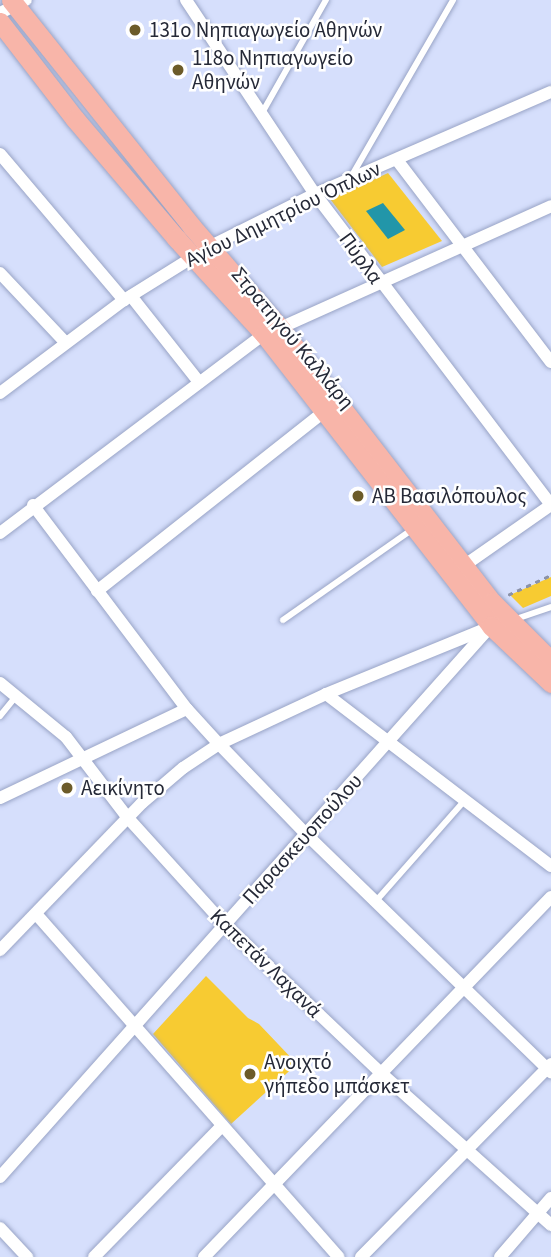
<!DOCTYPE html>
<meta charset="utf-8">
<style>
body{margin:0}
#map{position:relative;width:551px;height:1257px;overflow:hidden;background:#d6dffc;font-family:"Source Sans 3",sans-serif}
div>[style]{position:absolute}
.green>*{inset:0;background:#f7cb32}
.water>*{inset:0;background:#2296a9}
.path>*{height:2.5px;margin-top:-1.25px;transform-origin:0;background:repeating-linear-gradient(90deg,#8b92a8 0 5px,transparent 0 10px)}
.roads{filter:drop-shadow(0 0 2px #99a4c6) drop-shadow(0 0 2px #99a4c6)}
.lane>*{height:6px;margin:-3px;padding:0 3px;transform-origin:3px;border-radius:3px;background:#fff}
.street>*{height:12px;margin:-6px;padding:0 6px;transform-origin:6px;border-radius:6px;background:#fff}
.primary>*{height:19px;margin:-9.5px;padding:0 9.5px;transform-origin:9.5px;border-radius:9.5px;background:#f8b5a9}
.dots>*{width:19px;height:19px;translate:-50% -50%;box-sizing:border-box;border:4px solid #fff;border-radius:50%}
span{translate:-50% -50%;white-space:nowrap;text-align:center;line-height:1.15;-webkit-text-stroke:5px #fff;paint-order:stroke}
.poi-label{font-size:21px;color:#252937}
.left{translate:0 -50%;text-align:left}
.street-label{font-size:21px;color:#252937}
</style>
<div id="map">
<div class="green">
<i style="clip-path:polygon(388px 173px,442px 241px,382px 267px,330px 199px)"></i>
<i style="clip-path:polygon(551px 577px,551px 596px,523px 608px,510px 595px)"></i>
<i style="clip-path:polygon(206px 976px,248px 1018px,259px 1024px,297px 1064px,231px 1124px,153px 1034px)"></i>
</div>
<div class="water">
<i style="clip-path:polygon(383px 203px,405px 230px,388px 239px,366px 211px)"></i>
</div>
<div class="path">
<i style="left:508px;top:595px;width:47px;rotate:-24.9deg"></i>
</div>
<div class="roads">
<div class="lane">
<i style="left:262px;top:113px;width:130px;rotate:-60.5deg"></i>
<i style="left:351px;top:177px;width:204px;rotate:-60deg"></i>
<i style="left:283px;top:620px;width:159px;rotate:-35deg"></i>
<i style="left:513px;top:620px;width:40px;rotate:-18.9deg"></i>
<i style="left:0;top:716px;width:26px;rotate:-51deg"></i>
<i style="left:376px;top:901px;width:135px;rotate:-48.6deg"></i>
</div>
<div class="street">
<i style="left:186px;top:0;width:233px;rotate:56.4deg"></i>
<i style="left:315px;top:194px;width:390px;rotate:52.8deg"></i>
<i style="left:0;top:13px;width:29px;rotate:-27deg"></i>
<i style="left:0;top:154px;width:192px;rotate:49.7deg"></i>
<i style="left:397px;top:160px;width:254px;rotate:52.7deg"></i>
<i style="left:0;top:273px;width:96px;rotate:46.7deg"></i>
<i style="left:131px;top:296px;width:110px;rotate:51.7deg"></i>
<i style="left:280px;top:328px;width:297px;rotate:-24.2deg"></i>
<i style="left:0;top:393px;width:155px;rotate:-36.9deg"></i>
<i style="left:124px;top:300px;width:100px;rotate:-31.9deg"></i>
<i style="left:209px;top:247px;width:119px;rotate:-26.6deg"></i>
<i style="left:315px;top:194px;width:257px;rotate:-23.4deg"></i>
<i style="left:33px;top:505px;width:256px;rotate:53deg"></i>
<i style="left:187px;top:709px;width:47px;rotate:47.6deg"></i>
<i style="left:219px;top:744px;width:125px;rotate:46deg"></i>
<i style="left:306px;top:834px;width:342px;rotate:44.2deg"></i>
<i style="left:0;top:533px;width:331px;rotate:-37deg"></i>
<i style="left:465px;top:565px;width:105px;rotate:-34.9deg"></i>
<i style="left:97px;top:591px;width:292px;rotate:-38.3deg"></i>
<i style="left:0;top:683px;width:85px;rotate:39.3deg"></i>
<i style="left:66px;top:737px;width:102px;rotate:52.6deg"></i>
<i style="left:128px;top:818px;width:144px;rotate:47.8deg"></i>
<i style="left:225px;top:925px;width:215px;rotate:43.5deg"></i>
<i style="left:381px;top:1073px;width:228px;rotate:41.8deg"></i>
<i style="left:326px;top:694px;width:283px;rotate:37.4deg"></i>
<i style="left:0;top:798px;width:207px;rotate:-25.5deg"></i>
<i style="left:37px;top:915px;width:456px;rotate:48.6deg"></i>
<i style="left:0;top:950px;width:204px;rotate:-46deg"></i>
<i style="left:142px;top:803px;width:54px;rotate:-40.5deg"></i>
<i style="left:183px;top:768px;width:43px;rotate:-33.7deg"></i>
<i style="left:219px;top:744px;width:118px;rotate:-25deg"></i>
<i style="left:326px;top:694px;width:175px;rotate:-22.2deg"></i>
<i style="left:0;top:1177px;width:738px;rotate:-48.3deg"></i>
<i style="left:0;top:1228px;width:40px;rotate:47deg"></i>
<i style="left:94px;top:1257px;width:183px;rotate:-45.7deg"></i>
<i style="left:204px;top:1257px;width:500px;rotate:-46.05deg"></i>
<i style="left:361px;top:1257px;width:271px;rotate:-45.4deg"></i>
<i style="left:500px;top:1257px;width:78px;rotate:-49.2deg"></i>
</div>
<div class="primary">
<i style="left:11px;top:0;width:290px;rotate:51.4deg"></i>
<i style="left:192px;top:227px;width:134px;rotate:48.9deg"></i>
<i style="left:280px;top:328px;width:346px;rotate:52.3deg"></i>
<i style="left:492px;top:602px;width:83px;rotate:45deg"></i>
<i style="left:0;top:22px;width:123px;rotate:52.3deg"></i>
<i style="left:75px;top:119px;width:156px;rotate:49.7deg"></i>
<i style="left:176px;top:238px;width:130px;rotate:47.5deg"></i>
<i style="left:264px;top:334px;width:370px;rotate:52.1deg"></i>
<i style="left:491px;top:626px;width:83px;rotate:43.5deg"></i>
</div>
</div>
<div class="dots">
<i style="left:135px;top:30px;background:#6c5b29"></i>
<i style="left:178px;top:70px;background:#6c5b29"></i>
<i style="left:358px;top:496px;background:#6c5b29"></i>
<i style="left:67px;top:788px;background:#6c5b29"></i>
<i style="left:250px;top:1074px;background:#6c5b29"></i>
</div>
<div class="poi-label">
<span class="left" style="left:149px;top:30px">131ο Νηπιαγωγείο Αθηνών</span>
<span class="left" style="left:192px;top:70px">118ο Νηπιαγωγείο<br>Αθηνών</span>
<span class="left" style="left:372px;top:496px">AB Βασιλόπουλος</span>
<span class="left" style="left:81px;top:788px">Αεικίνητο</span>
<span class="left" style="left:264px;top:1074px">Ανοιχτό<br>γήπεδο μπάσκετ</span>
</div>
<div class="street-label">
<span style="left:283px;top:214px;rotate:-26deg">Αγίου Δημητρίου Όπλων</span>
<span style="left:361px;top:258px;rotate:54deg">Πύρλα</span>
<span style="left:293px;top:338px;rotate:50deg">Στρατηγού Καλλάρη</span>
<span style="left:302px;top:839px;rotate:-48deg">Παρασκευοπούλου</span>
<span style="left:266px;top:963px;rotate:44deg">Καπετάν Λαχανά</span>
</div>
</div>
